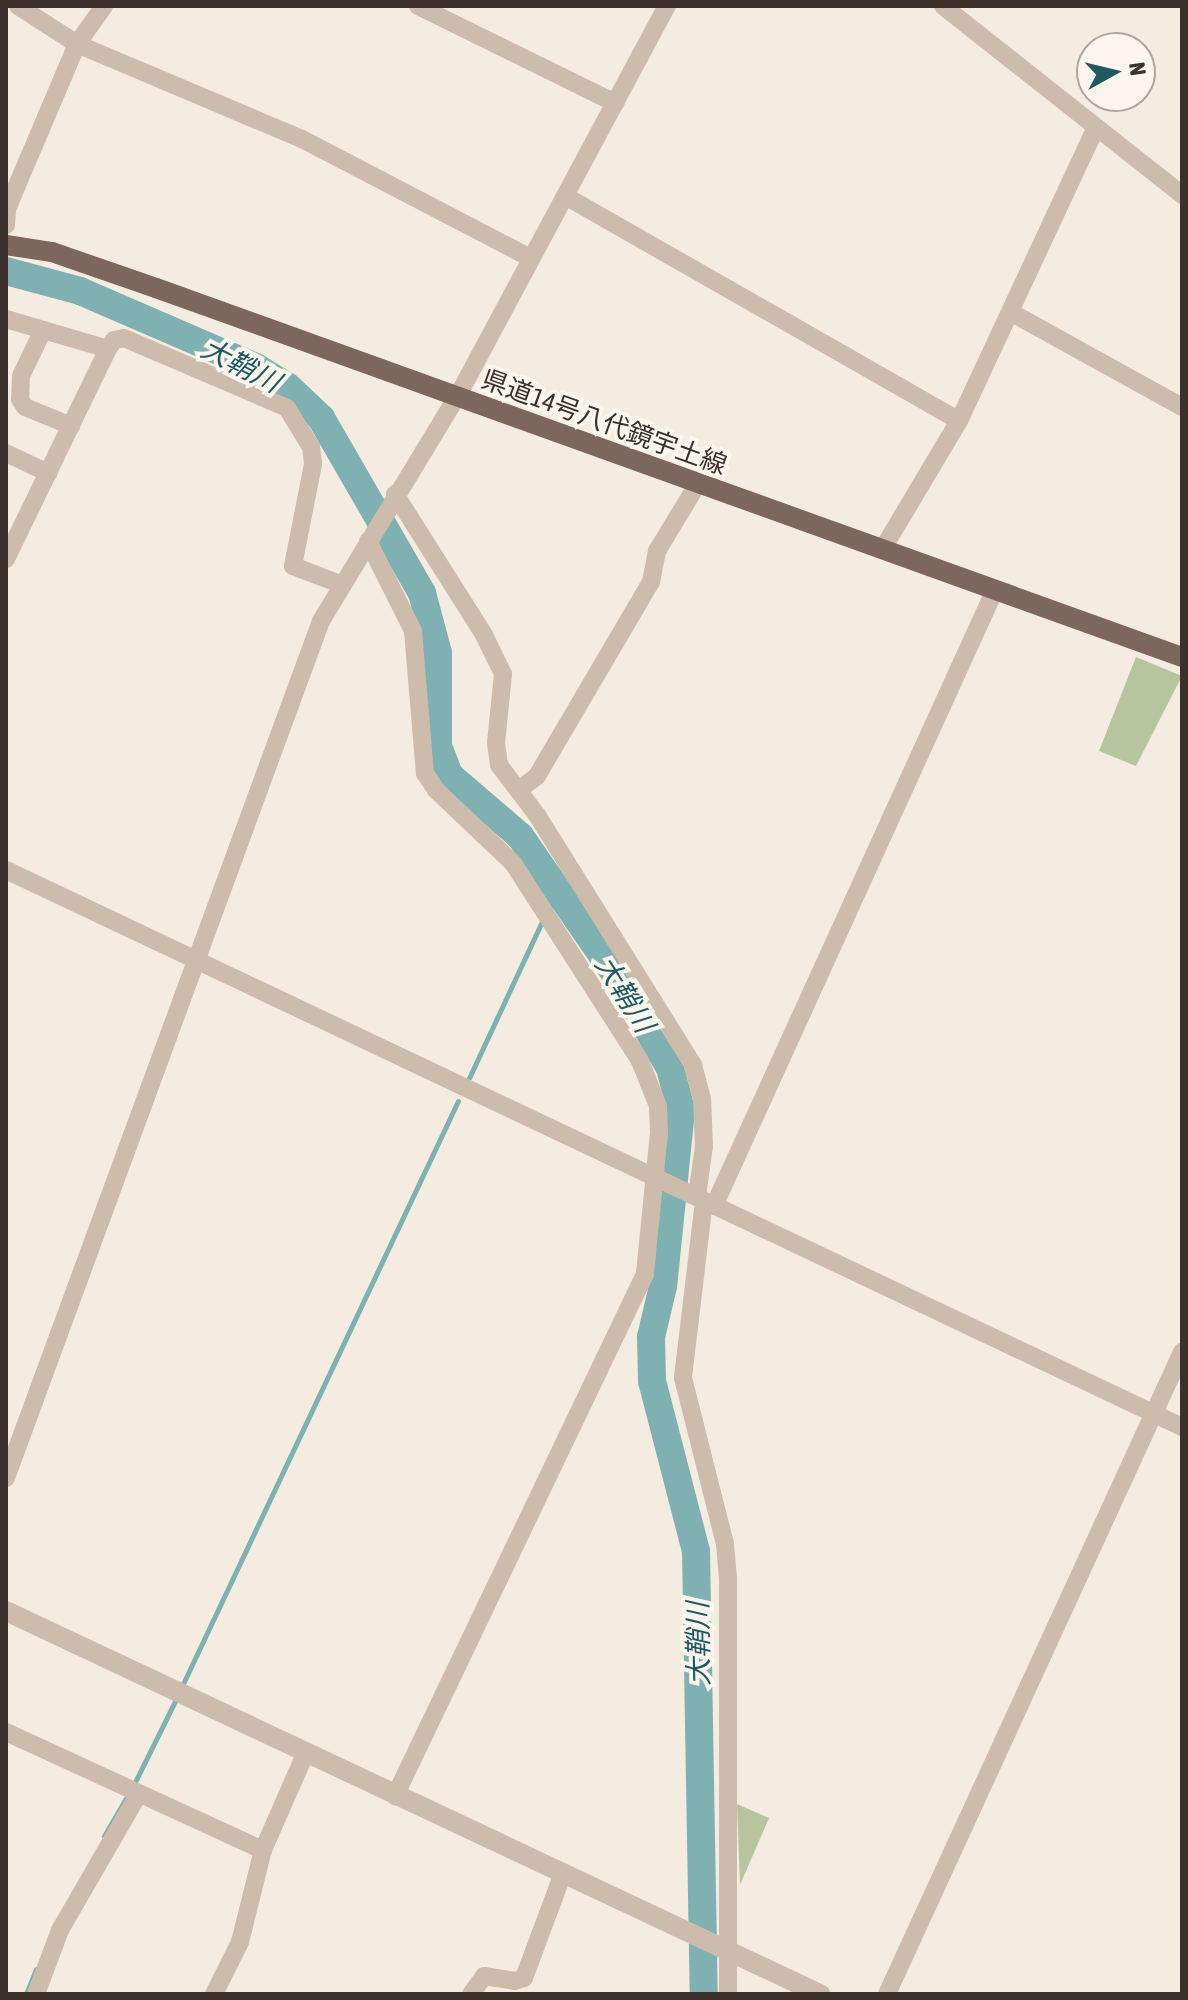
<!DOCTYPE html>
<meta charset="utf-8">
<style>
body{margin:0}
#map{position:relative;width:1188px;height:2000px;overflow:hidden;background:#f4ebe1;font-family:"Asap Condensed","Noto Sans JP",sans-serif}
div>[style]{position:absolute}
.green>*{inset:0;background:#b8c4a0}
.stream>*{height:5px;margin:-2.5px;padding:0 2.5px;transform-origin:2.5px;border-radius:2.5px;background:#7fb0b2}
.river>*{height:28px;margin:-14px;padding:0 14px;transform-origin:14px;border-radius:14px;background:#7fb0b2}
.minor>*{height:18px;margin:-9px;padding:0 9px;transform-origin:9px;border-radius:9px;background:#cdbbac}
.tertiary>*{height:20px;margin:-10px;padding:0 10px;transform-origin:10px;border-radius:10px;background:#cdbbac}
.primary>*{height:20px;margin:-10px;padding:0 10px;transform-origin:10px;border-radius:10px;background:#7d675c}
span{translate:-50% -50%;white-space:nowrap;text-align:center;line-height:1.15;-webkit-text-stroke:8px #fbf5ee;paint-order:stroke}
.street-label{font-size:26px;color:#3b302b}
.water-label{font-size:28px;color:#1f5a5e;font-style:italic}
.frame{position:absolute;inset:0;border:8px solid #3b302b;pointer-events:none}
.north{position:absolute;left:1076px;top:32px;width:80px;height:80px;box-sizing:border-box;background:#fbf5ee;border:2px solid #aea6a0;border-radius:50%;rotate:82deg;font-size:22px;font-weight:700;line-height:32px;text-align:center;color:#3b302b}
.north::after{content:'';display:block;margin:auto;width:28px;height:36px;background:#1f5a5e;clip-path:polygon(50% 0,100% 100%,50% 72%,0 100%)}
</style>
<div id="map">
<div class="green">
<i style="clip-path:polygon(1136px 657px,1182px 676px,1136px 766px,1099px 751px)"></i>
<i style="clip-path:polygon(737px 1804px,769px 1818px,740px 1885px)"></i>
</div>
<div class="stream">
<i style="left:548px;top:911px;width:20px;rotate:-63deg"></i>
<i style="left:469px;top:1078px;width:175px;rotate:-65deg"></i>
<i style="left:181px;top:1688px;width:649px;rotate:-64.74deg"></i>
<i style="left:135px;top:1782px;width:95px;rotate:-63.7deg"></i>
<i style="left:104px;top:1836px;width:44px;rotate:-59.9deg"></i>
<i style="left:26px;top:1994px;width:27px;rotate:-68deg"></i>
</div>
<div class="river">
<i style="left:6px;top:271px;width:77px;rotate:15.1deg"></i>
<i style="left:80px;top:291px;width:192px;rotate:23.4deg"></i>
<i style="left:256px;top:367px;width:36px;rotate:32deg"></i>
<i style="left:287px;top:386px;width:47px;rotate:43.3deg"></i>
<i style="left:321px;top:418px;width:202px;rotate:60deg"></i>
<i style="left:422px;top:593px;width:62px;rotate:75.1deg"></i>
<i style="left:438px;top:653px;width:93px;rotate:90deg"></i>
<i style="left:438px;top:746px;width:31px;rotate:69deg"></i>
<i style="left:449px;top:775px;width:94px;rotate:40.7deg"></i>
<i style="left:520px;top:836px;width:176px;rotate:55.4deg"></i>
<i style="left:620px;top:981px;width:100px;rotate:60.1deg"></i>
<i style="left:670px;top:1068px;width:43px;rotate:75.3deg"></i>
<i style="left:681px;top:1110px;width:177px;rotate:95.8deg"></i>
<i style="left:663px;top:1286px;width:52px;rotate:103.2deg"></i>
<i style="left:651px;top:1337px;width:44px;rotate:88.7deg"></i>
<i style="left:652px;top:1381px;width:176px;rotate:75.5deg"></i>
<i style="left:696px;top:1551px;width:443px;rotate:89deg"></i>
</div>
<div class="minor">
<i style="left:18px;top:6px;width:70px;rotate:32.8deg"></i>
<i style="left:77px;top:44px;width:244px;rotate:22.9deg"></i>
<i style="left:302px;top:139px;width:258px;rotate:27.5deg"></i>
<i style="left:418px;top:6px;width:220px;rotate:26.2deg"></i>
<i style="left:943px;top:6px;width:305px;rotate:38.3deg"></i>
<i style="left:567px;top:197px;width:451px;rotate:29.7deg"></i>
<i style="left:6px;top:225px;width:16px;rotate:-86deg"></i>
<i style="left:7px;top:209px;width:179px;rotate:-67deg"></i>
<i style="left:77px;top:44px;width:47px;rotate:-54.6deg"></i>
<i style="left:1012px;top:313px;width:194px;rotate:28.9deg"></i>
<i style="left:6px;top:319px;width:106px;rotate:16.4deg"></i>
<i style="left:43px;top:330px;width:51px;rotate:115.6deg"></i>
<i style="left:21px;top:376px;width:23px;rotate:92deg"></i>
<i style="left:20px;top:399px;width:9px;rotate:58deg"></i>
<i style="left:25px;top:407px;width:50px;rotate:22.4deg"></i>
<i style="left:6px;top:453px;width:47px;rotate:25.5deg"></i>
<i style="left:395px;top:494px;width:167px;rotate:57.7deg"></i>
<i style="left:484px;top:635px;width:43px;rotate:64deg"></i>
<i style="left:503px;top:674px;width:69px;rotate:95.8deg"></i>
<i style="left:496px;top:743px;width:22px;rotate:82deg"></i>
<i style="left:499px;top:765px;width:63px;rotate:52.8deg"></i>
<i style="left:537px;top:815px;width:295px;rotate:58deg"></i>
<i style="left:693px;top:1065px;width:34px;rotate:75deg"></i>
<i style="left:702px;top:1098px;width:48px;rotate:87.6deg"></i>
<i style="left:704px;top:1146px;width:50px;rotate:98deg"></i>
<i style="left:368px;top:541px;width:101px;rotate:63.4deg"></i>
<i style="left:413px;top:631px;width:143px;rotate:85.2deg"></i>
<i style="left:425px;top:773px;width:20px;rotate:57deg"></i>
<i style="left:436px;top:790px;width:106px;rotate:43.5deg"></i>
<i style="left:513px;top:863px;width:235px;rotate:57.3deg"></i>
<i style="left:640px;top:1061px;width:48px;rotate:68.2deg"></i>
<i style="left:658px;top:1106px;width:27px;rotate:88deg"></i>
<i style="left:659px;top:1133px;width:142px;rotate:95.7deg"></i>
<i style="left:645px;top:1274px;width:579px;rotate:115.59deg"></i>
<i style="left:882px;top:550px;width:150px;rotate:-59.2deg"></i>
<i style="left:959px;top:421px;width:324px;rotate:-65deg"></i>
<i style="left:6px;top:559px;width:233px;rotate:-64.1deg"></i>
<i style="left:108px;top:349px;width:11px;rotate:-56deg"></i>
<i style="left:114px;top:340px;width:10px;rotate:-11deg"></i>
<i style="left:124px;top:338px;width:177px;rotate:23.2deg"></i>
<i style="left:287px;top:408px;width:46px;rotate:58.4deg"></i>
<i style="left:311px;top:447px;width:17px;rotate:83deg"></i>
<i style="left:313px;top:464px;width:104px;rotate:101.1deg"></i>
<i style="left:293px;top:566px;width:50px;rotate:21deg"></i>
<i style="left:520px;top:789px;width:21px;rotate:-37deg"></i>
<i style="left:537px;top:776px;width:225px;rotate:-59.6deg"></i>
<i style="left:651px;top:582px;width:32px;rotate:-79deg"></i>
<i style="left:657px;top:551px;width:77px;rotate:-58.8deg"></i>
<i style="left:6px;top:870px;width:1301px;rotate:25.34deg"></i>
<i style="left:704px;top:1201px;width:178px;rotate:96.8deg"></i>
<i style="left:683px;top:1378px;width:171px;rotate:75.8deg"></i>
<i style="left:725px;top:1544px;width:33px;rotate:85deg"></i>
<i style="left:728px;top:1577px;width:417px;rotate:90deg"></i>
<i style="left:714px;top:1206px;width:675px;rotate:-65.49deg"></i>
<i style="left:6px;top:1478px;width:913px;rotate:-69.82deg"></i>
<i style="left:321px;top:621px;width:272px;rotate:-58.8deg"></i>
<i style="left:462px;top:388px;width:434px;rotate:-61.8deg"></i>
<i style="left:6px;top:1732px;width:283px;rotate:24.7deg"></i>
<i style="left:36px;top:1994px;width:68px;rotate:-69.4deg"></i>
<i style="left:60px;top:1930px;width:156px;rotate:-60deg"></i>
<i style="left:214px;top:1994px;width:58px;rotate:-63.4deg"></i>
<i style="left:240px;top:1942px;width:95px;rotate:-76deg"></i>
<i style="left:263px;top:1850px;width:107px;rotate:-66.3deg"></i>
<i style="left:471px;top:1994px;width:22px;rotate:-54deg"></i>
<i style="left:484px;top:1976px;width:31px;rotate:9deg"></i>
<i style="left:515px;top:1981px;width:9px;rotate:-18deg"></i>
<i style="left:524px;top:1978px;width:112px;rotate:-69.6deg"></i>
<i style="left:887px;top:1994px;width:707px;rotate:-65.32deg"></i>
</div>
<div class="tertiary">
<i style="left:6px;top:1611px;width:900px;rotate:25.2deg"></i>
</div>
<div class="primary">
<i style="left:6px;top:245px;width:47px;rotate:8.7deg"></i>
<i style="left:52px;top:252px;width:110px;rotate:19.1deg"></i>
<i style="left:156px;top:288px;width:1090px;rotate:19.78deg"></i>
</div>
<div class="street-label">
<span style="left:604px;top:423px;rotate:20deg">県道14号八代鏡宇土線</span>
</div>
<div class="water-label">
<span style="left:241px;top:365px;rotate:27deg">大鞘川</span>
<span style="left:625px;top:994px;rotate:58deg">大鞘川</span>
<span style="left:698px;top:1644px;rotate:-91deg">大鞘川</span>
</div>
<div class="frame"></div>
<div class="north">N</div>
</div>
